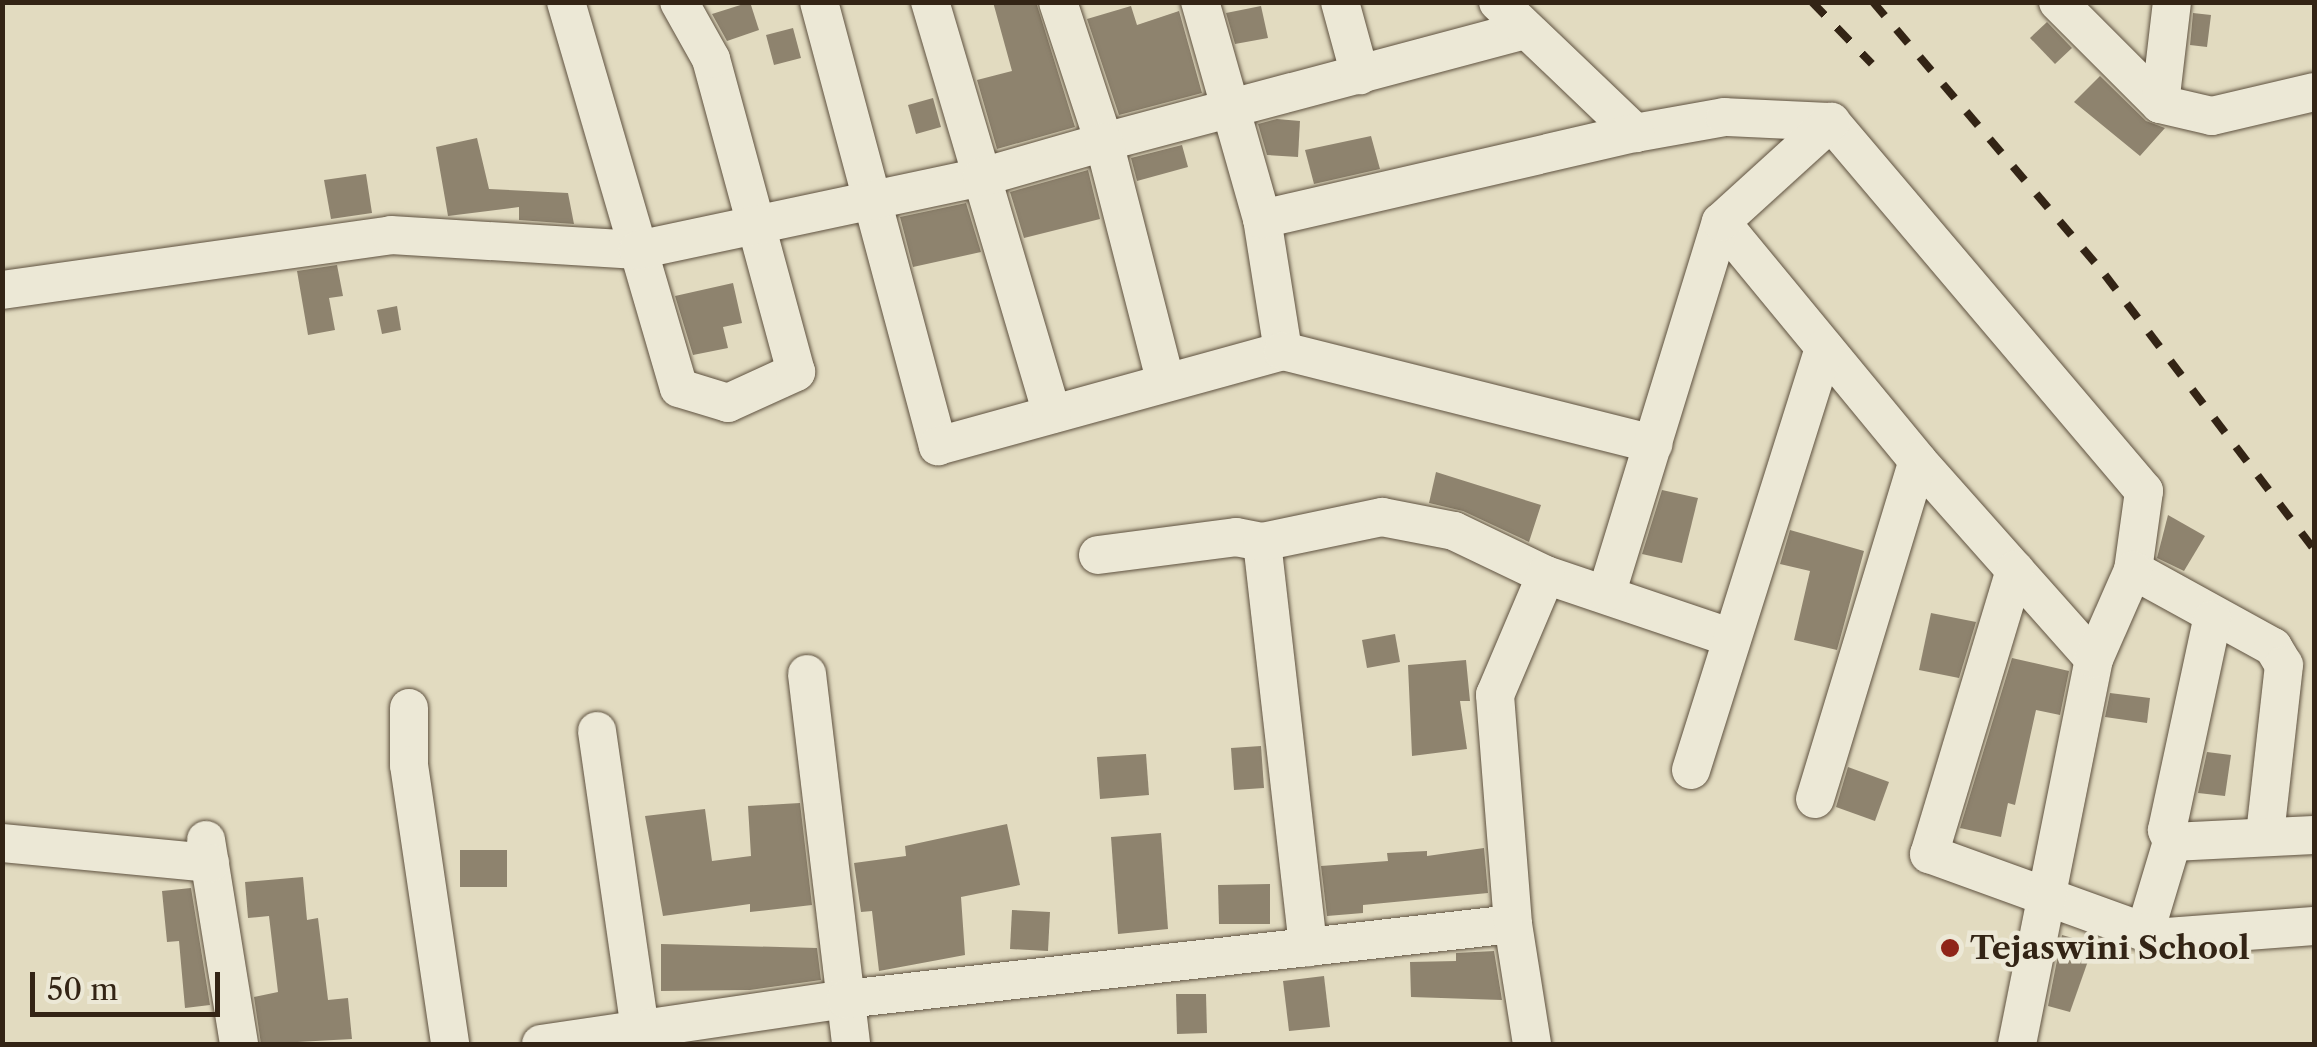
<!DOCTYPE html>
<style>
body{margin:0}
#map{position:relative;width:2317px;height:1047px;overflow:hidden;background:#e2dbc0;font-family:"Libre Caslon Text",serif}
div>[style]{position:absolute}
.building>*{inset:0;background:#8e836e}
.roads{filter:drop-shadow(0 0 2px #5f5240) drop-shadow(0 0 2px #5f5240)}
.minor>*{height:38px;margin:-19px;padding:0 19px;transform-origin:19px;border-radius:19px;background:#ece8d6}
.rail>*{height:8px;margin-top:-4px;transform-origin:0;background:repeating-linear-gradient(90deg,#332415 0 18px,transparent 0 36px)}
.dots>*{width:28px;height:28px;translate:-50% -50%;box-sizing:border-box;border:5px solid #ece8d6;border-radius:50%}
span{translate:-50% -50%;white-space:nowrap;text-align:center;line-height:1.15;-webkit-text-stroke:9px #ece8d6;paint-order:stroke}
.poi-label{font-size:32px;color:#332415;font-weight:700}
.left{translate:0 -50%;text-align:left}
.frame{position:absolute;inset:0;border:5px solid #332415;pointer-events:none}
.scale{position:absolute;left:30px;top:972px;width:190px;height:45px;box-sizing:border-box;border:5px solid #332415;border-top:0;padding-left:12px;font-size:30px;line-height:35px;white-space:nowrap;color:#332415;-webkit-text-stroke:8px #ece8d6;paint-order:stroke}
</style>
<div id="map">
<div class="building">
<i style="clip-path:polygon(750px 2px,759px 30px,727px 41px,712px 14px)"></i>
<i style="clip-path:polygon(993px 2px,1036px 2px,1075px 127px,997px 149px,977px 80px,1012px 71px)"></i>
<i style="clip-path:polygon(1131px 6px,1137px 25px,1179px 11px,1202px 93px,1119px 115px,1087px 19px)"></i>
<i style="clip-path:polygon(1261px 6px,1268px 38px,1235px 44px,1226px 13px)"></i>
<i style="clip-path:polygon(2193px 13px,2211px 15px,2207px 47px,2190px 45px)"></i>
<i style="clip-path:polygon(2047px 22px,2072px 48px,2055px 64px,2030px 38px)"></i>
<i style="clip-path:polygon(793px 28px,801px 58px,774px 65px,766px 35px)"></i>
<i style="clip-path:polygon(2100px 76px,2146px 121px,2165px 128px,2140px 156px,2074px 102px)"></i>
<i style="clip-path:polygon(933px 98px,941px 127px,916px 134px,908px 105px)"></i>
<i style="clip-path:polygon(1277px 119px,1300px 121px,1298px 157px,1267px 155px,1258px 124px)"></i>
<i style="clip-path:polygon(1371px 136px,1380px 169px,1314px 184px,1305px 150px)"></i>
<i style="clip-path:polygon(477px 138px,489px 189px,568px 193px,574px 224px,519px 220px,519px 207px,448px 216px,436px 147px)"></i>
<i style="clip-path:polygon(1182px 145px,1188px 167px,1137px 181px,1131px 158px)"></i>
<i style="clip-path:polygon(1088px 170px,1100px 219px,1024px 238px,1010px 192px)"></i>
<i style="clip-path:polygon(366px 174px,372px 213px,331px 219px,324px 180px)"></i>
<i style="clip-path:polygon(966px 203px,981px 252px,913px 267px,900px 217px)"></i>
<i style="clip-path:polygon(337px 265px,343px 296px,329px 298px,335px 330px,308px 335px,297px 271px)"></i>
<i style="clip-path:polygon(733px 283px,742px 323px,723px 327px,728px 348px,693px 355px,675px 296px)"></i>
<i style="clip-path:polygon(397px 306px,401px 330px,382px 334px,377px 310px)"></i>
<i style="clip-path:polygon(1436px 472px,1541px 505px,1529px 542px,1463px 511px,1429px 503px)"></i>
<i style="clip-path:polygon(1662px 490px,1698px 498px,1682px 563px,1642px 554px)"></i>
<i style="clip-path:polygon(2168px 515px,2205px 536px,2184px 571px,2157px 558px)"></i>
<i style="clip-path:polygon(1790px 530px,1864px 551px,1837px 650px,1794px 640px,1810px 571px,1780px 564px)"></i>
<i style="clip-path:polygon(1931px 613px,1976px 622px,1959px 678px,1919px 670px)"></i>
<i style="clip-path:polygon(1395px 634px,1400px 662px,1367px 668px,1362px 640px)"></i>
<i style="clip-path:polygon(2012px 658px,2069px 671px,2060px 715px,2036px 710px,2015px 805px,2008px 803px,2001px 837px,1960px 828px)"></i>
<i style="clip-path:polygon(1466px 660px,1470px 701px,1460px 701px,1467px 749px,1412px 756px,1408px 665px)"></i>
<i style="clip-path:polygon(2110px 693px,2150px 698px,2147px 723px,2105px 717px)"></i>
<i style="clip-path:polygon(1261px 746px,1264px 788px,1234px 790px,1231px 748px)"></i>
<i style="clip-path:polygon(2207px 752px,2231px 755px,2225px 796px,2198px 793px)"></i>
<i style="clip-path:polygon(1146px 754px,1149px 795px,1100px 799px,1097px 757px)"></i>
<i style="clip-path:polygon(1848px 767px,1889px 782px,1875px 821px,1836px 807px)"></i>
<i style="clip-path:polygon(800px 803px,812px 905px,750px 912px,750px 904px,663px 916px,645px 816px,705px 809px,712px 861px,751px 856px,748px 806px)"></i>
<i style="clip-path:polygon(1007px 824px,1020px 885px,961px 897px,965px 955px,879px 971px,872px 911px,861px 912px,854px 863px,906px 856px,905px 846px)"></i>
<i style="clip-path:polygon(1161px 833px,1168px 929px,1118px 934px,1111px 837px)"></i>
<i style="clip-path:polygon(1484px 848px,1488px 893px,1363px 905px,1363px 913px,1327px 916px,1321px 866px,1388px 861px,1387px 853px,1427px 851px,1427px 856px)"></i>
<i style="clip-path:polygon(460px 850px,507px 850px,507px 887px,460px 887px)"></i>
<i style="clip-path:polygon(303px 877px,307px 920px,318px 918px,328px 1000px,348px 998px,352px 1039px,261px 1044px,254px 997px,278px 992px,269px 916px,248px 918px,245px 882px)"></i>
<i style="clip-path:polygon(1270px 884px,1270px 924px,1219px 924px,1218px 885px)"></i>
<i style="clip-path:polygon(191px 888px,210px 1005px,185px 1008px,179px 941px,167px 942px,162px 891px)"></i>
<i style="clip-path:polygon(1012px 910px,1050px 912px,1048px 951px,1010px 949px)"></i>
<i style="clip-path:polygon(2062px 935px,2094px 944px,2070px 1012px,2048px 1006px)"></i>
<i style="clip-path:polygon(661px 944px,817px 948px,821px 980px,750px 990px,661px 991px)"></i>
<i style="clip-path:polygon(1494px 951px,1502px 1000px,1411px 997px,1410px 962px,1456px 961px,1456px 953px)"></i>
<i style="clip-path:polygon(1324px 976px,1330px 1027px,1289px 1031px,1283px 981px)"></i>
<i style="clip-path:polygon(1176px 994px,1206px 994px,1207px 1033px,1177px 1034px)"></i>
</div>
<div class="roads">
<div class="minor">
<i style="left:566px;top:2px;width:402px;rotate:73.7deg"></i>
<i style="left:679px;top:388px;width:51px;rotate:17deg"></i>
<i style="left:728px;top:403px;width:75px;rotate:-24.5deg"></i>
<i style="left:796px;top:372px;width:324px;rotate:-105.2deg"></i>
<i style="left:711px;top:59px;width:65px;rotate:-119.3deg"></i>
<i style="left:819px;top:2px;width:460px;rotate:75deg"></i>
<i style="left:938px;top:446px;width:358px;rotate:-15.4deg"></i>
<i style="left:1283px;top:351px;width:134px;rotate:-99deg"></i>
<i style="left:1262px;top:219px;width:226px;rotate:-105.9deg"></i>
<i style="left:1058px;top:2px;width:147px;rotate:71.8deg"></i>
<i style="left:1104px;top:142px;width:437px;rotate:-14.9deg"></i>
<i style="left:1340px;top:2px;width:76px;rotate:74.7deg"></i>
<i style="left:1498px;top:2px;width:190px;rotate:43.7deg"></i>
<i style="left:1635px;top:133px;width:91px;rotate:-10.1deg"></i>
<i style="left:1725px;top:117px;width:106px;rotate:2.7deg"></i>
<i style="left:1831px;top:122px;width:484px;rotate:49.7deg"></i>
<i style="left:2144px;top:491px;width:80px;rotate:97.9deg"></i>
<i style="left:2133px;top:570px;width:160px;rotate:28.8deg"></i>
<i style="left:2273px;top:647px;width:21px;rotate:59deg"></i>
<i style="left:2284px;top:665px;width:170px;rotate:96.4deg"></i>
<i style="left:2058px;top:2px;width:144px;rotate:45deg"></i>
<i style="left:2160px;top:104px;width:53px;rotate:13deg"></i>
<i style="left:2212px;top:116px;width:105px;rotate:-13.2deg"></i>
<i style="left:2160px;top:104px;width:103px;rotate:-83.3deg"></i>
<i style="left:1262px;top:219px;width:383px;rotate:-13deg"></i>
<i style="left:1721px;top:222px;width:310px;rotate:50.5deg"></i>
<i style="left:1918px;top:461px;width:265px;rotate:48.4deg"></i>
<i style="left:2px;top:290px;width:393px;rotate:-8deg"></i>
<i style="left:391px;top:235px;width:247px;rotate:3.5deg"></i>
<i style="left:638px;top:250px;width:352px;rotate:-12deg"></i>
<i style="left:982px;top:177px;width:183px;rotate:-106.5deg"></i>
<i style="left:1283px;top:351px;width:382px;rotate:14.1deg"></i>
<i style="left:1052px;top:414px;width:247px;rotate:-106.5deg"></i>
<i style="left:982px;top:177px;width:127px;rotate:-16deg"></i>
<i style="left:1104px;top:142px;width:246px;rotate:75.6deg"></i>
<i style="left:1262px;top:542px;width:408px;rotate:83.5deg"></i>
<i style="left:1098px;top:555px;width:139px;rotate:-7.4deg"></i>
<i style="left:1236px;top:537px;width:26px;rotate:11deg"></i>
<i style="left:1262px;top:542px;width:123px;rotate:-11.8deg"></i>
<i style="left:1382px;top:517px;width:73px;rotate:11deg"></i>
<i style="left:1454px;top:531px;width:102px;rotate:25.6deg"></i>
<i style="left:1546px;top:575px;width:196px;rotate:18.7deg"></i>
<i style="left:2015px;top:570px;width:297px;rotate:106.8deg"></i>
<i style="left:1929px;top:854px;width:230px;rotate:19.9deg"></i>
<i style="left:2145px;top:932px;width:94px;rotate:-73.3deg"></i>
<i style="left:2172px;top:842px;width:13px;rotate:-113deg"></i>
<i style="left:2167px;top:830px;width:215px;rotate:-77.9deg"></i>
<i style="left:1607px;top:592px;width:387px;rotate:-72.9deg"></i>
<i style="left:1721px;top:222px;width:149px;rotate:-42.3deg"></i>
<i style="left:807px;top:674px;width:373px;rotate:83.2deg"></i>
<i style="left:409px;top:708px;width:57px;rotate:90deg"></i>
<i style="left:409px;top:765px;width:282px;rotate:81.6deg"></i>
<i style="left:597px;top:731px;width:302px;rotate:81.8deg"></i>
<i style="left:1691px;top:770px;width:443px;rotate:-72.5deg"></i>
<i style="left:1815px;top:799px;width:353px;rotate:-73.1deg"></i>
<i style="left:206px;top:840px;width:207px;rotate:80.8deg"></i>
<i style="left:2172px;top:842px;width:142px;rotate:-2.8deg"></i>
<i style="left:2px;top:843px;width:209px;rotate:5.5deg"></i>
<i style="left:2145px;top:932px;width:23px;rotate:13deg"></i>
<i style="left:2167px;top:937px;width:147px;rotate:-4.3deg"></i>
<i style="left:541px;top:1044px;width:308px;rotate:-8.4deg"></i>
<i style="left:846px;top:999px;width:671px;rotate:-6.42deg"></i>
<i style="left:1532px;top:1044px;width:121px;rotate:-99deg"></i>
<i style="left:1513px;top:924px;width:230px;rotate:-94.5deg"></i>
<i style="left:1495px;top:695px;width:130px;rotate:-67deg"></i>
<i style="left:2017px;top:1044px;width:393px;rotate:-78.7deg"></i>
<i style="left:2094px;top:659px;width:97px;rotate:-66.3deg"></i>
</div>
</div>
<div class="rail">
<i style="left:1812px;top:2px;width:86px;rotate:45.9deg"></i>
<i style="left:1873px;top:2px;width:358px;rotate:49.6deg"></i>
<i style="left:2105px;top:275px;width:345px;rotate:52.7deg"></i>
</div>
<div class="dots">
<i style="left:1950px;top:948px;background:#8f2418"></i>
</div>
<div class="poi-label">
<span class="left" style="left:1970px;top:948px">Tejaswini School</span>
</div>
<div class="frame"></div>
<div class="scale">50 m</div>
</div>
